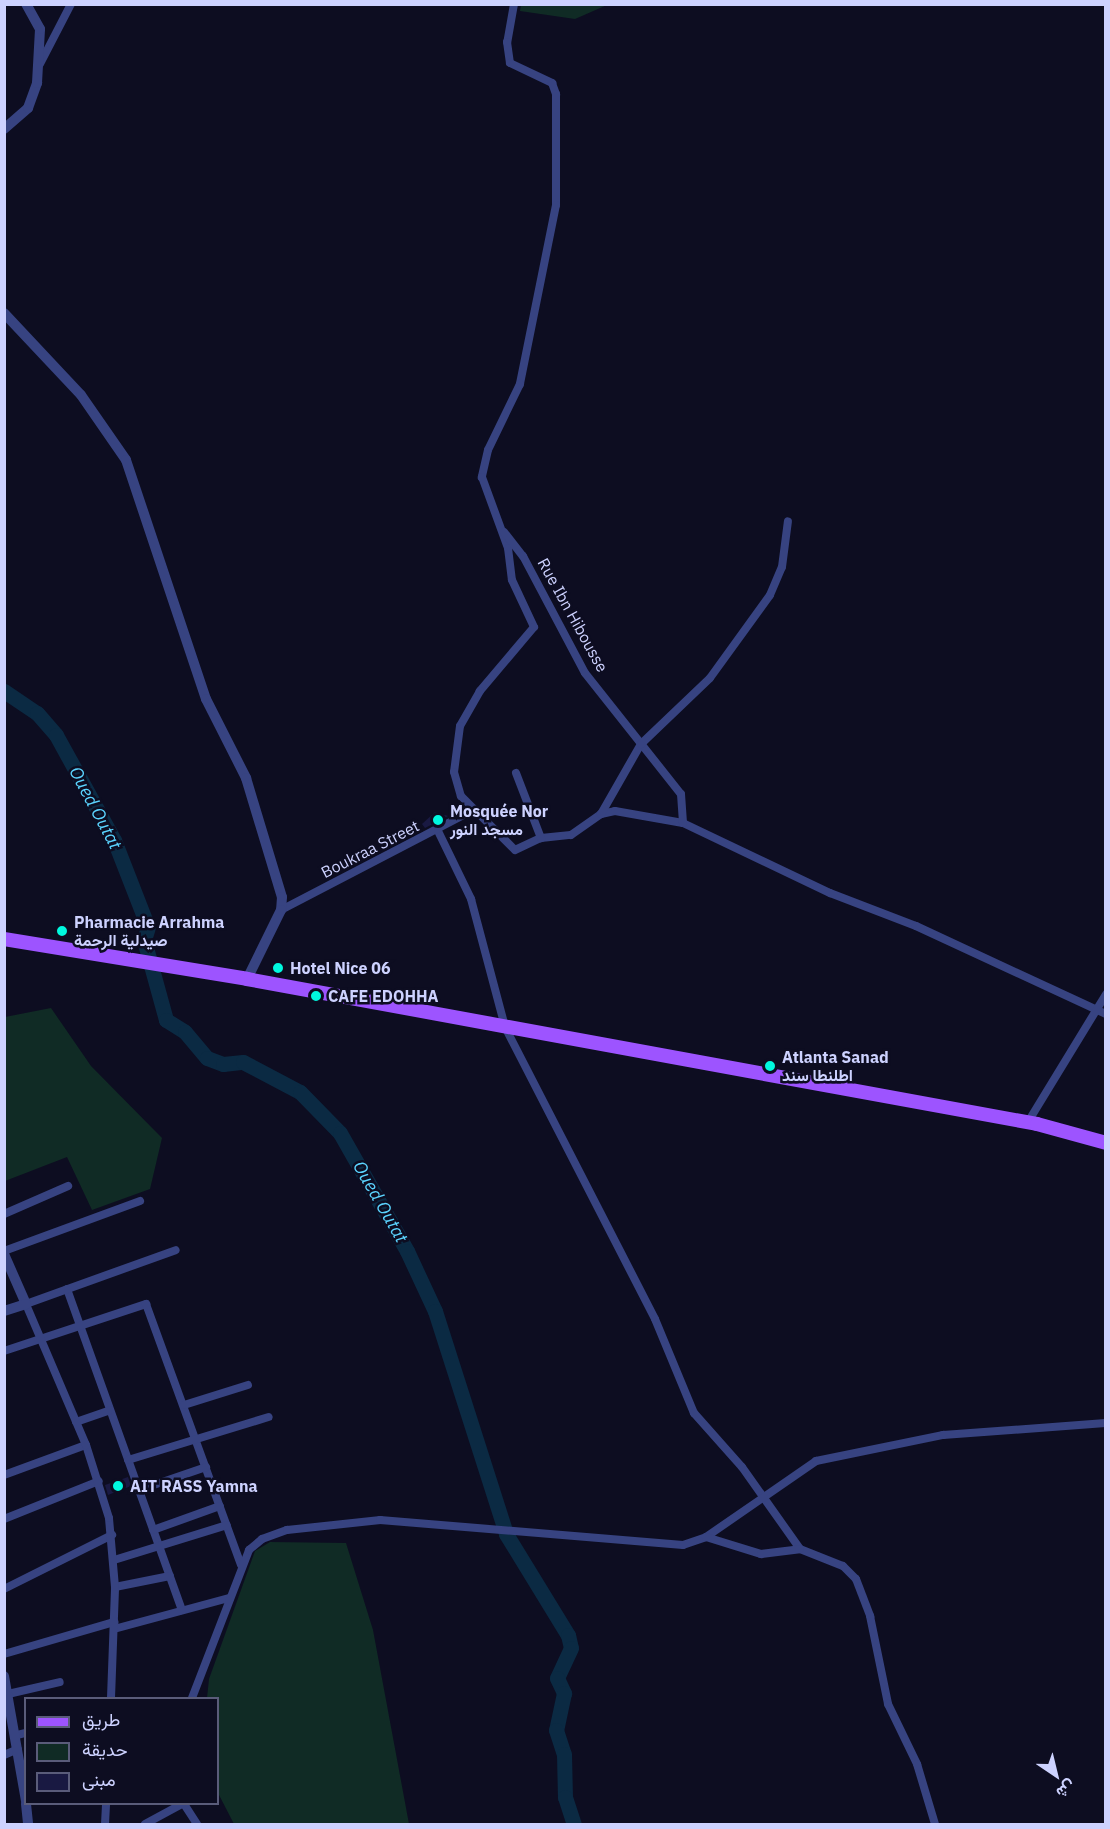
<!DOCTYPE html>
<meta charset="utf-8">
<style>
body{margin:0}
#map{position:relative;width:1110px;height:1829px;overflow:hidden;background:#0d0d21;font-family:"IBM Plex Sans",Vazirmatn,sans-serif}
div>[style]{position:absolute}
.green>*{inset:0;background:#102b25}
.river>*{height:15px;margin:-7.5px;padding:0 7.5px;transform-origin:7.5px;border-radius:7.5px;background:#0b2a43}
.building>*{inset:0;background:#191942}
.minor>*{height:8px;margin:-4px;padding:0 4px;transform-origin:4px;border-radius:4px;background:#374381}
.tertiary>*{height:10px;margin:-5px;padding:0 5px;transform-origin:5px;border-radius:5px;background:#374381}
.primary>*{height:14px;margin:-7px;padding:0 7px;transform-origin:7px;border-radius:7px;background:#9d54ff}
.dots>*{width:16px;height:16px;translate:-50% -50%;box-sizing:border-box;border:3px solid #0d0d21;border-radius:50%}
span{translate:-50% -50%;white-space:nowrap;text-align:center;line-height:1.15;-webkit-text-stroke:5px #0d0d21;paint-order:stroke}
.street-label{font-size:16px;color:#cdd2ff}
.poi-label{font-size:16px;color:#cdd2ff;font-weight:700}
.left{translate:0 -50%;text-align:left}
.water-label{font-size:18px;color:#5bd4ff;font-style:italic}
.frame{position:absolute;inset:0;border:6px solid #cdd2ff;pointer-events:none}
.legend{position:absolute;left:24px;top:1697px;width:195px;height:108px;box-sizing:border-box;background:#0d0d21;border:2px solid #5a5c7a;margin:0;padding:8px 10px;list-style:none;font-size:18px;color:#cdd2ff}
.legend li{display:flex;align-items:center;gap:12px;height:30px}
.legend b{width:30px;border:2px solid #5a5c7a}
.north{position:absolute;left:1026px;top:1745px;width:60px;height:60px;-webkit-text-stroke:4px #0d0d21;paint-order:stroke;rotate:145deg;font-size:16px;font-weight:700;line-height:24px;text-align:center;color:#cdd2ff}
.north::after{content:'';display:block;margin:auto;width:21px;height:27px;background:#cdd2ff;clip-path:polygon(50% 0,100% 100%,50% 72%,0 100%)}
</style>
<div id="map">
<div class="green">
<i style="clip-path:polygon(521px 5px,521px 4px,607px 5px,575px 19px,520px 11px)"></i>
<i style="clip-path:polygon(51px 1008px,91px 1066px,162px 1138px,150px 1189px,92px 1210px,67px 1157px,5px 1181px,5px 1017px)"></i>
<i style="clip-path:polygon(270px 1542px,346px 1543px,373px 1630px,409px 1824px,234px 1824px,218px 1793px,218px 1698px,207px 1698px,209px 1679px,255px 1551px)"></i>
</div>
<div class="river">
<i style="left:4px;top:691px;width:40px;rotate:34deg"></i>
<i style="left:37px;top:713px;width:29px;rotate:49deg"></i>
<i style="left:56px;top:735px;width:120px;rotate:61.1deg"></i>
<i style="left:114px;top:840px;width:93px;rotate:68.7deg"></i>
<i style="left:148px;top:927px;width:14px;rotate:107deg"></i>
<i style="left:144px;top:940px;width:83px;rotate:74.6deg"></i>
<i style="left:166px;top:1020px;width:22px;rotate:32deg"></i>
<i style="left:185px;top:1032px;width:34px;rotate:50deg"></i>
<i style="left:207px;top:1058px;width:17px;rotate:21deg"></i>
<i style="left:223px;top:1064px;width:20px;rotate:-6deg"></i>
<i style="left:243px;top:1062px;width:64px;rotate:27.8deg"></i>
<i style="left:300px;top:1092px;width:57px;rotate:45.7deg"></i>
<i style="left:340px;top:1133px;width:136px;rotate:60.4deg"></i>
<i style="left:407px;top:1251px;width:66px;rotate:65deg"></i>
<i style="left:435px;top:1311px;width:234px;rotate:72.3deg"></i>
<i style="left:506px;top:1534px;width:119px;rotate:58.5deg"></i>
<i style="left:568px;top:1635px;width:13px;rotate:77deg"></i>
<i style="left:571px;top:1648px;width:33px;rotate:115deg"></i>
<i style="left:557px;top:1678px;width:17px;rotate:65deg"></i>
<i style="left:564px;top:1693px;width:38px;rotate:102deg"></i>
<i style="left:556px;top:1730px;width:25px;rotate:72deg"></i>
<i style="left:564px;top:1754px;width:43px;rotate:88.7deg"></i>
<i style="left:565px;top:1797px;width:28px;rotate:72deg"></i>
</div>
<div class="building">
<i style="clip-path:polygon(435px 812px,448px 816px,425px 828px,422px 824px)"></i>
<i style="clip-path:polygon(128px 1477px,131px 1486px,108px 1495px,105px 1485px)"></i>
</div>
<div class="minor">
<i style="left:514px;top:4px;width:39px;rotate:100deg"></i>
<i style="left:507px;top:42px;width:21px;rotate:82deg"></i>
<i style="left:510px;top:63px;width:47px;rotate:25.5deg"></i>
<i style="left:552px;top:83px;width:12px;rotate:70deg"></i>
<i style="left:556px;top:94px;width:111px;rotate:90deg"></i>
<i style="left:556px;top:205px;width:183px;rotate:101.4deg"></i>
<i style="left:520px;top:384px;width:73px;rotate:115.9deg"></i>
<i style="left:488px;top:450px;width:28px;rotate:103deg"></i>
<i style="left:482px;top:477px;width:76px;rotate:69.9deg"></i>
<i style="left:508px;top:548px;width:32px;rotate:83deg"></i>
<i style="left:512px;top:580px;width:52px;rotate:64.9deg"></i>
<i style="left:534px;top:627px;width:84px;rotate:130.2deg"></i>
<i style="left:480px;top:691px;width:40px;rotate:119.7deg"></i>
<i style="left:460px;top:726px;width:46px;rotate:97.4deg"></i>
<i style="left:454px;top:772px;width:25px;rotate:74deg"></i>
<i style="left:461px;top:796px;width:76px;rotate:45deg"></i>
<i style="left:515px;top:850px;width:29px;rotate:-25deg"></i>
<i style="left:541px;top:838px;width:30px;rotate:-6deg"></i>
<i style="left:571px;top:835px;width:37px;rotate:-35deg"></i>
<i style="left:601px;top:814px;width:14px;rotate:-12deg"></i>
<i style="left:615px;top:811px;width:69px;rotate:10deg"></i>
<i style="left:683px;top:823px;width:163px;rotate:25.5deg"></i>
<i style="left:830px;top:893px;width:92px;rotate:21deg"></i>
<i style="left:916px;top:926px;width:209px;rotate:24.9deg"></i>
<i style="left:40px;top:64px;width:68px;rotate:-62.7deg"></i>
<i style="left:504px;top:532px;width:31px;rotate:52deg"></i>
<i style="left:523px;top:556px;width:132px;rotate:62.1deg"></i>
<i style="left:585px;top:673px;width:154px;rotate:51.6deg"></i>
<i style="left:681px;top:794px;width:29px;rotate:86deg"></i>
<i style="left:516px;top:773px;width:70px;rotate:69deg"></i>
<i style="left:601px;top:814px;width:81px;rotate:-60.3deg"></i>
<i style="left:641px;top:744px;width:95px;rotate:-43.7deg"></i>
<i style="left:710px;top:678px;width:102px;rotate:-54.1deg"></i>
<i style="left:770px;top:595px;width:30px;rotate:-67deg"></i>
<i style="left:782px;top:567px;width:46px;rotate:-82.6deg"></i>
<i style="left:438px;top:831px;width:76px;rotate:64.1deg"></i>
<i style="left:471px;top:899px;width:132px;rotate:75.1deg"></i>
<i style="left:505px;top:1027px;width:328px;rotate:62.8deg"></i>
<i style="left:655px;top:1319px;width:102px;rotate:67.5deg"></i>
<i style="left:694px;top:1413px;width:72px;rotate:48.4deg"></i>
<i style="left:742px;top:1467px;width:100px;rotate:54.7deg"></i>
<i style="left:800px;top:1549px;width:46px;rotate:21.6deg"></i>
<i style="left:843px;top:1566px;width:18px;rotate:45deg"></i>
<i style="left:856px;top:1579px;width:40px;rotate:69deg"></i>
<i style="left:870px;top:1616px;width:90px;rotate:78.4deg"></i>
<i style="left:888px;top:1704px;width:67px;rotate:64.2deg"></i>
<i style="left:917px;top:1764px;width:63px;rotate:73.3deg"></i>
<i style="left:281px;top:910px;width:214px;rotate:-27.5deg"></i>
<i style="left:1028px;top:1122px;width:150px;rotate:-58.6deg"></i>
<i style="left:4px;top:1214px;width:70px;rotate:-23.6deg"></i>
<i style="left:4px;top:1251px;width:145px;rotate:-20.2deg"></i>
<i style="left:67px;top:1289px;width:341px;rotate:70.3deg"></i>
<i style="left:4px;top:1351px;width:150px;rotate:-18.3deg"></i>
<i style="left:146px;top:1304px;width:278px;rotate:70deg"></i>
<i style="left:184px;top:1405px;width:67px;rotate:-17.4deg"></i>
<i style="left:76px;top:1422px;width:36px;rotate:-19deg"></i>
<i style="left:128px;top:1460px;width:147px;rotate:-17deg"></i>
<i style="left:4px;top:1475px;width:87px;rotate:-20.1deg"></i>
<i style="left:139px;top:1490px;width:71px;rotate:-18.9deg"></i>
<i style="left:4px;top:1519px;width:102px;rotate:-21.8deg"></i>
<i style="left:153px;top:1530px;width:71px;rotate:-19.7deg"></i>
<i style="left:706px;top:1537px;width:134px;rotate:-34.6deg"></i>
<i style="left:816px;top:1461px;width:130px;rotate:-11.6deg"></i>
<i style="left:943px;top:1435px;width:163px;rotate:-4.2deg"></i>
<i style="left:114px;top:1560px;width:118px;rotate:-17.2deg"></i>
<i style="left:115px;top:1587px;width:56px;rotate:-11.3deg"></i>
<i style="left:4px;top:1589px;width:121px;rotate:-26.6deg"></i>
<i style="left:114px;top:1629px;width:119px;rotate:-15.1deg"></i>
<i style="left:4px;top:1654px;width:115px;rotate:-16.2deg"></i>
<i style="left:8px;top:1694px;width:53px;rotate:-13deg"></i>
<i style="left:111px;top:1698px;width:111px;rotate:-87.9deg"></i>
<i style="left:115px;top:1587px;width:69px;rotate:-95deg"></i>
<i style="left:109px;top:1518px;width:77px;rotate:-107.5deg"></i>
<i style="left:86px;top:1445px;width:153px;rotate:-113.1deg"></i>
<i style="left:26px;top:1304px;width:159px;rotate:-19.8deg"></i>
<i style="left:192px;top:1698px;width:159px;rotate:-68.9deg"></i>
<i style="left:249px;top:1550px;width:17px;rotate:-40deg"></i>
<i style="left:262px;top:1539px;width:27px;rotate:-20deg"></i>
<i style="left:287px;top:1530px;width:94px;rotate:-6.1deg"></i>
<i style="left:380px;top:1520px;width:304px;rotate:4.7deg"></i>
<i style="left:683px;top:1545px;width:24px;rotate:-19deg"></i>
<i style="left:706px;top:1537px;width:58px;rotate:17.2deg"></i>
<i style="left:761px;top:1554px;width:39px;rotate:-7deg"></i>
<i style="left:17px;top:1735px;width:9px;rotate:-13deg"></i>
<i style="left:4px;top:1755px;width:15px;rotate:-23deg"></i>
<i style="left:184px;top:1804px;width:24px;rotate:57deg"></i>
<i style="left:105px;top:1824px;width:20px;rotate:-87deg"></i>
<i style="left:145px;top:1824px;width:42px;rotate:-28.4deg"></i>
</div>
<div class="tertiary">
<i style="left:4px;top:129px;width:32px;rotate:-41deg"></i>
<i style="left:28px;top:108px;width:27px;rotate:-70deg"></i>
<i style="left:37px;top:83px;width:54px;rotate:-86.8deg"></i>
<i style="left:40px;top:29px;width:29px;rotate:-119deg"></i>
<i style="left:4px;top:313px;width:112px;rotate:46.8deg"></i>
<i style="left:81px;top:395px;width:79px;rotate:55.3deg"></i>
<i style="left:126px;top:460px;width:252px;rotate:71.5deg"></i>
<i style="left:206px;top:699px;width:89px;rotate:63.1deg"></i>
<i style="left:246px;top:778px;width:124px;rotate:73.2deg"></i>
<i style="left:282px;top:897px;width:13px;rotate:94deg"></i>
<i style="left:281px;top:910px;width:77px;rotate:116.2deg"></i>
<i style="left:4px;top:1254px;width:55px;rotate:66.3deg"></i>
<i style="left:26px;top:1304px;width:23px;rotate:162deg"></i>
<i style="left:4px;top:1676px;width:127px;rotate:80deg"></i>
<i style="left:26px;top:1804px;width:20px;rotate:84deg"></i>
</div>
<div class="primary">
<i style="left:4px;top:939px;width:246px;rotate:9.3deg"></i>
<i style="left:247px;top:979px;width:803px;rotate:10.4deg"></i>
<i style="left:1037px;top:1124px;width:72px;rotate:15.4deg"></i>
</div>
<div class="dots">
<i style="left:438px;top:820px;background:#00f8df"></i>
<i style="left:62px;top:931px;background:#00f8df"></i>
<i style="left:278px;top:968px;background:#00f8df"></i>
<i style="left:316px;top:996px;background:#00f8df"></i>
<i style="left:770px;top:1066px;background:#00f8df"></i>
<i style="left:118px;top:1486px;background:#00f8df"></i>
</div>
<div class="street-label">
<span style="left:573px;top:615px;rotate:61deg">Rue Ibn Hibousse</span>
<span style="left:370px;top:849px;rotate:-27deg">Boukraa Street</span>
</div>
<div class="poi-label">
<span class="left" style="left:450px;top:820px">Mosquée Nor<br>مسجد النور</span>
<span class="left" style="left:74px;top:931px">Pharmacie Arrahma<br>صيدلية الرحمة</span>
<span class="left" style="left:290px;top:968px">Hotel Nice 06</span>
<span class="left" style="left:328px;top:996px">CAFE EDOHHA</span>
<span class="left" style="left:782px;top:1066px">Atlanta Sanad<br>اطلنطا سند</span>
<span class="left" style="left:130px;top:1486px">AIT RASS Yamna</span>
</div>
<div class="water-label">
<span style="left:95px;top:808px;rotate:62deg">Oued Outat</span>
<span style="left:380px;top:1202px;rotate:60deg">Oued Outat</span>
</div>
<div class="frame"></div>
<ul class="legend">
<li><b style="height:8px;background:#9d54ff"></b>طريق</li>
<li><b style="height:16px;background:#102b25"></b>حديقة</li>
<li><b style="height:16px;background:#191942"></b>مبنى</li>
</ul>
<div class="north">ش</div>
</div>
